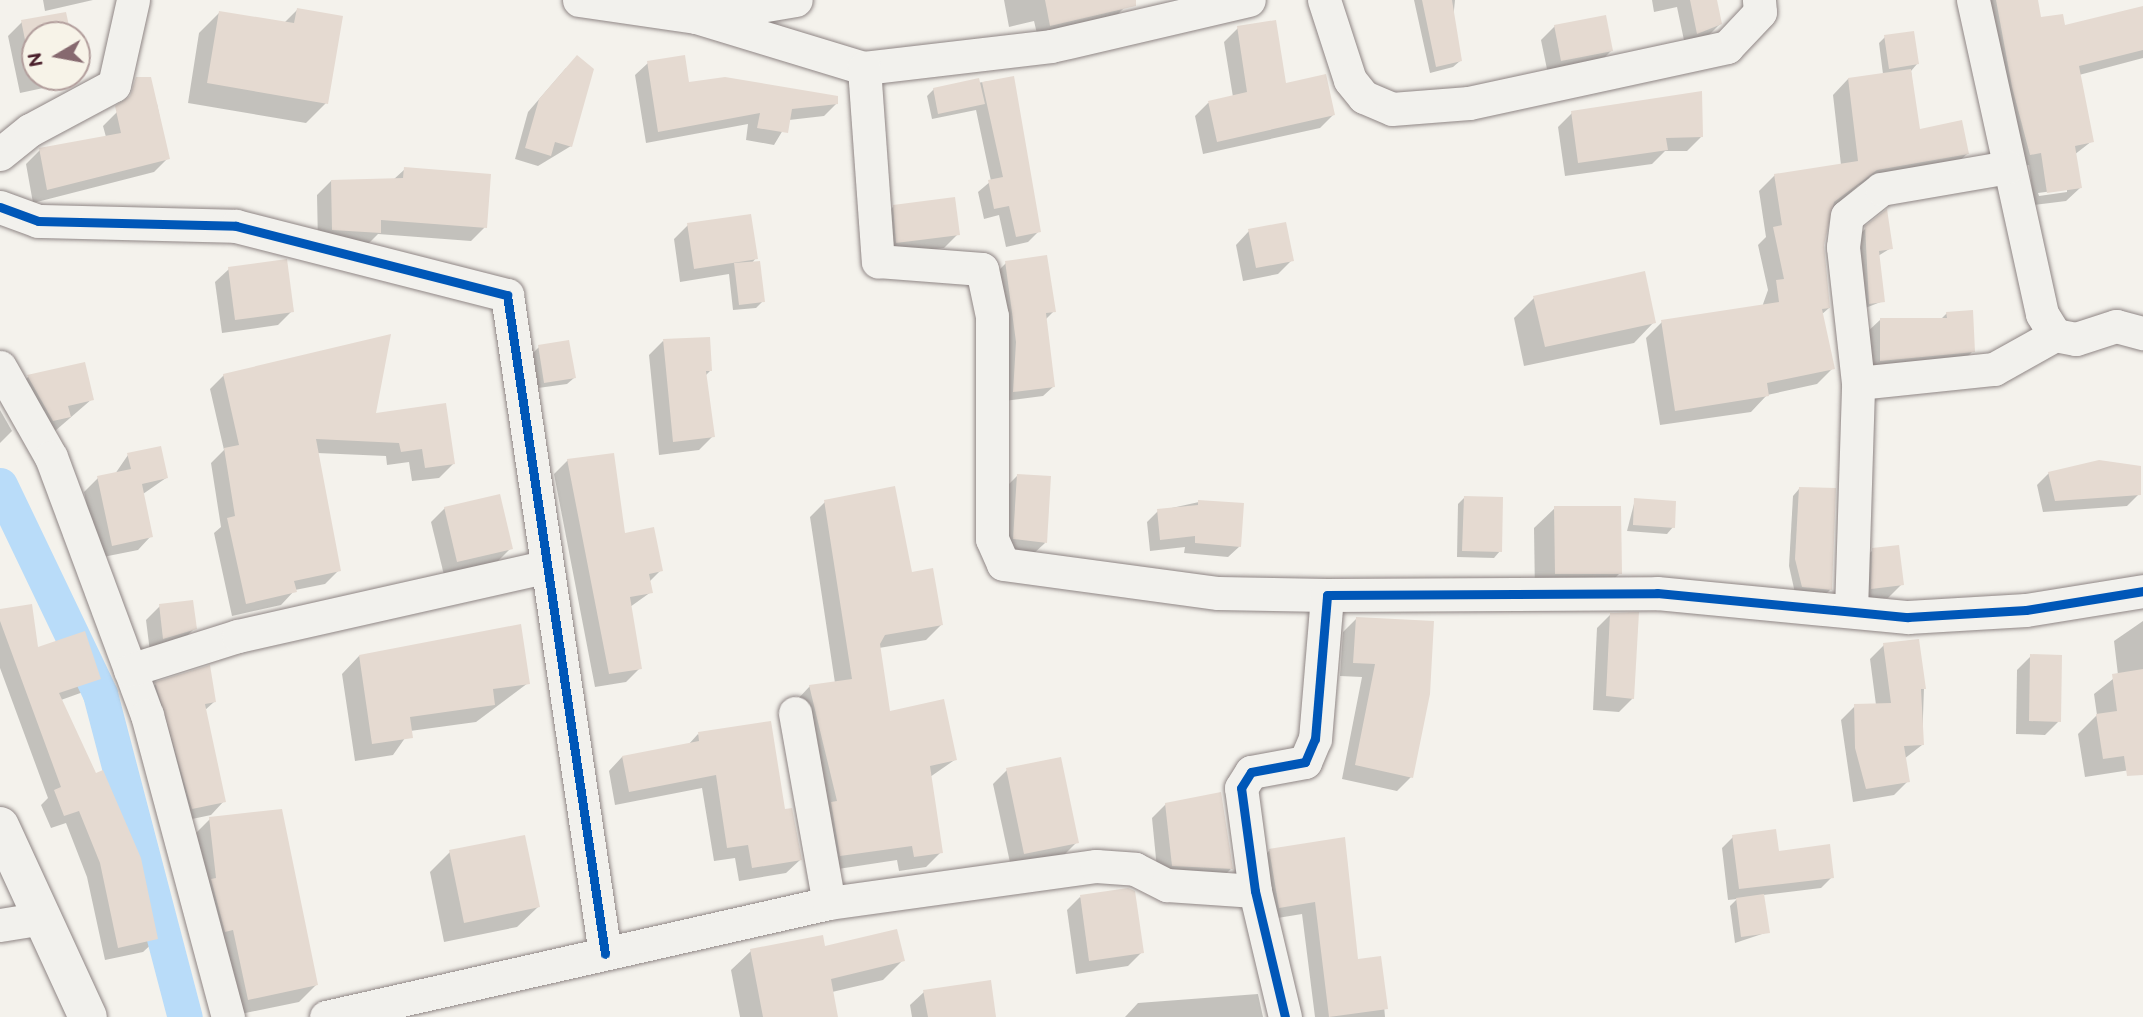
<!DOCTYPE html>
<style>
body{margin:0}
#map{position:relative;width:2143px;height:1017px;overflow:hidden;background:#f4f2ec;font-family:"Balsamiq Sans",sans-serif}
div>[style]{position:absolute}
.shadow>*{inset:0;background:#0003}
.canal>*{height:35px;margin:-17.5px;padding:0 17.5px;transform-origin:17.5px;border-radius:17.5px;background:#b9dcf9}
.building>*{inset:0;background:#e5dad1}
.roads{filter:drop-shadow(0 0 2px #8f8685) drop-shadow(0 0 2px #8f8685)}
.minor>*{height:33px;margin:-16.5px;padding:0 16.5px;transform-origin:16.5px;border-radius:16.5px;background:#f2f1ed}
.secondary>*{height:38px;margin:-19px;padding:0 19px;transform-origin:19px;border-radius:19px;background:#f2f1ed}
.cycleway>*{height:9px;margin:-4.5px;padding:0 4.5px;transform-origin:4.5px;border-radius:4.5px;background:#0057b8}
span{translate:-50% -50%;white-space:nowrap;text-align:center;line-height:1.15;-webkit-text-stroke:5px #f7f3e8;paint-order:stroke}
.north{position:absolute;left:21px;top:21px;width:70px;height:70px;box-sizing:border-box;background:#f7f3e8;border:2px solid #b29e9c;border-radius:50%;rotate:260deg;font-size:19px;font-weight:700;line-height:28px;text-align:center;color:#4a1f2b}
.north::after{content:'';display:block;margin:auto;width:24px;height:32px;background:#86696f;clip-path:polygon(50% 0,100% 100%,50% 72%,0 100%)}
</style>
<div id="map">
<div class="shadow">
<i style="clip-path:polygon(43px 0,93px 0,45px 11px)"></i>
<i style="clip-path:polygon(1004px 0,1123px 0,1124px 8px,1111px 21px,1038px 38px,1034px 21px,1009px 27px)"></i>
<i style="clip-path:polygon(1414px 0,1455px 0,1452px 30px,1460px 61px,1453px 67px,1430px 73px)"></i>
<i style="clip-path:polygon(1652px 0,1715px 0,1720px 24px,1703px 41px,1685px 45px,1677px 7px,1654px 12px)"></i>
<i style="clip-path:polygon(evenodd,1981px 0,2036px 0,2039px 19px,2063px 27px,2143px 7px,2143px 58px,2079px 75px,2092px 141px,2074px 155px,2080px 188px,2066px 201px,2034px 205px,2029px 165px,2017px 167px,1981px 0,2067px 189px,2067px 192px,2039px 196px,2038px 193px,2067px 189px)"></i>
<i style="clip-path:polygon(297px 10px,326px 103px,306px 123px,188px 103px,199px 33px,219px 13px,284px 23px)"></i>
<i style="clip-path:polygon(22px 22px,69px 35px,35px 35px,35px 77px,70px 77px,62px 84px,20px 93px,8px 36px)"></i>
<i style="clip-path:polygon(1555px 26px,1611px 51px,1597px 65px,1548px 74px,1541px 40px)"></i>
<i style="clip-path:polygon(1238px 28px,1285px 86px,1333px 115px,1320px 128px,1203px 154px,1195px 116px,1208px 103px,1233px 97px,1224px 42px)"></i>
<i style="clip-path:polygon(1885px 37px,1917px 64px,1911px 71px,1918px 131px,1967px 154px,1951px 169px,1859px 185px,1826px 214px,1822px 249px,1829px 308px,1821px 315px,1833px 368px,1817px 384px,1767px 395px,1751px 412px,1660px 425px,1646px 338px,1662px 322px,1762px 307px,1768px 290px,1758px 245px,1766px 237px,1759px 191px,1775px 175px,1841px 165px,1833px 95px,1848px 79px,1883px 74px,1879px 43px)"></i>
<i style="clip-path:polygon(648px 63px,688px 83px,837px 103px,824px 116px,789px 120px,774px 145px,746px 140px,748px 124px,646px 143px,635px 75px)"></i>
<i style="clip-path:polygon(566px 68px,571px 146px,538px 166px,515px 159px,528px 112px)"></i>
<i style="clip-path:polygon(1012px 78px,1039px 231px,1028px 242px,1006px 247px,999px 215px,984px 219px,978px 192px,991px 181px,976px 110px,932px 119px,927px 96px,934px 89px)"></i>
<i style="clip-path:polygon(1700px 93px,1701px 137px,1687px 151px,1665px 151px,1652px 164px,1565px 176px,1558px 127px,1572px 113px)"></i>
<i style="clip-path:polygon(157px 104px,168px 158px,154px 172px,33px 203px,26px 164px,40px 150px,106px 137px,103px 126px,117px 112px)"></i>
<i style="clip-path:polygon(405px 169px,485px 227px,471px 241px,378px 234px,366px 246px,318px 244px,317px 195px,331px 181px,393px 180px)"></i>
<i style="clip-path:polygon(894px 206px,958px 234px,944px 248px,883px 256px,880px 220px)"></i>
<i style="clip-path:polygon(688px 225px,756px 258px,751px 264px,763px 301px,756px 308px,733px 310px,729px 274px,680px 282px,674px 239px)"></i>
<i style="clip-path:polygon(1866px 228px,1891px 248px,1878px 256px,1883px 301px,1863px 309px,1859px 235px)"></i>
<i style="clip-path:polygon(1249px 231px,1292px 260px,1278px 274px,1243px 281px,1236px 245px)"></i>
<i style="clip-path:polygon(1006px 263px,1054px 311px,1045px 320px,1054px 386px,1043px 396px,1004px 401px,996px 273px)"></i>
<i style="clip-path:polygon(229px 269px,292px 311px,278px 325px,222px 333px,215px 282px)"></i>
<i style="clip-path:polygon(1534px 298px,1654px 322px,1634px 343px,1524px 366px,1514px 318px)"></i>
<i style="clip-path:polygon(1947px 313px,1973px 351px,1959px 365px,1867px 374px,1866px 333px,1880px 320px,1941px 319px)"></i>
<i style="clip-path:polygon(663px 341px,710px 371px,705px 376px,713px 436px,699px 450px,659px 455px,649px 355px)"></i>
<i style="clip-path:polygon(539px 347px,574px 378px,567px 384px,538px 388px,533px 353px)"></i>
<i style="clip-path:polygon(84px 364px,92px 399px,55px 431px,39px 434px,14px 391px,28px 377px)"></i>
<i style="clip-path:polygon(224px 375px,374px 415px,453px 464px,439px 478px,412px 481px,409px 462px,387px 465px,386px 456px,317px 453px,339px 570px,325px 584px,295px 590px,281px 605px,232px 616px,214px 533px,221px 527px,211px 463px,224px 450px,210px 389px)"></i>
<i style="clip-path:polygon(0 410px,12px 431px,0 443px)"></i>
<i style="clip-path:polygon(128px 455px,166px 478px,143px 494px,151px 536px,138px 550px,98px 558px,84px 492px,98px 478px,115px 474px)"></i>
<i style="clip-path:polygon(568px 460px,623px 535px,661px 570px,649px 582px,651px 592px,630px 607px,640px 668px,626px 682px,595px 687px,554px 474px)"></i>
<i style="clip-path:polygon(2049px 473px,2139px 494px,2127px 506px,2043px 512px,2037px 485px)"></i>
<i style="clip-path:polygon(1017px 476px,1045px 543px,1031px 556px,1000px 552px,1004px 489px)"></i>
<i style="clip-path:polygon(1799px 489px,1831px 589px,1824px 596px,1795px 593px,1789px 566px,1793px 496px)"></i>
<i style="clip-path:polygon(1465px 497px,1500px 551px,1494px 558px,1457px 557px,1458px 504px)"></i>
<i style="clip-path:polygon(1635px 500px,1673px 527px,1667px 534px,1627px 531px)"></i>
<i style="clip-path:polygon(825px 502px,911px 574px,941px 625px,926px 640px,879px 648px,889px 713px,956px 759px,930px 777px,941px 852px,926px 867px,899px 871px,897px 860px,825px 871px,795px 702px,810px 686px,835px 683px,810px 517px)"></i>
<i style="clip-path:polygon(1199px 502px,1240px 546px,1228px 557px,1184px 553px,1185px 547px,1150px 551px,1147px 522px,1158px 511px)"></i>
<i style="clip-path:polygon(445px 508px,511px 548px,497px 562px,444px 575px,431px 522px)"></i>
<i style="clip-path:polygon(1555px 508px,1620px 573px,1599px 594px,1535px 594px,1534px 528px)"></i>
<i style="clip-path:polygon(1873px 550px,1902px 584px,1888px 598px,1858px 602px,1859px 563px)"></i>
<i style="clip-path:polygon(160px 606px,195px 628px,181px 642px,150px 652px,146px 620px)"></i>
<i style="clip-path:polygon(0 611px,36px 650px,99px 678px,86px 691px,61px 700px,157px 939px,143px 952px,105px 960px,87px 877px,66px 823px,51px 828px,41px 805px,48px 798px,0 668px)"></i>
<i style="clip-path:polygon(1611px 614px,1633px 698px,1619px 712px,1593px 710px,1597px 628px)"></i>
<i style="clip-path:polygon(1357px 618px,1432px 623px,1411px 777px,1397px 791px,1342px 779px,1362px 677px,1340px 676px,1343px 632px)"></i>
<i style="clip-path:polygon(2143px 621px,2143px 768px,2085px 777px,2078px 734px,2097px 715px,2094px 694px,2118px 675px,2114px 641px)"></i>
<i style="clip-path:polygon(1884px 645px,1924px 688px,1922px 745px,1904px 759px,1908px 781px,1894px 795px,1853px 802px,1841px 720px,1855px 706px,1876px 705px,1870px 659px)"></i>
<i style="clip-path:polygon(359px 656px,528px 683px,476px 722px,410px 731px,393px 755px,355px 761px,342px 674px)"></i>
<i style="clip-path:polygon(2031px 656px,2059px 721px,2045px 735px,2016px 734px,2017px 670px)"></i>
<i style="clip-path:polygon(156px 684px,214px 702px,204px 711px,224px 801px,211px 815px,178px 822px,142px 698px)"></i>
<i style="clip-path:polygon(698px 734px,783px 811px,800px 860px,786px 873px,739px 881px,735px 858px,714px 861px,702px 788px,615px 805px,609px 771px,622px 757px,688px 745px)"></i>
<i style="clip-path:polygon(1007px 770px,1077px 842px,1063px 856px,1011px 867px,993px 784px)"></i>
<i style="clip-path:polygon(1166px 804px,1231px 869px,1217px 882px,1158px 879px,1152px 818px)"></i>
<i style="clip-path:polygon(210px 819px,316px 985px,299px 1002px,231px 1016px,193px 836px)"></i>
<i style="clip-path:polygon(1733px 837px,1778px 853px,1832px 877px,1821px 888px,1763px 895px,1768px 932px,1735px 943px,1730px 906px,1737px 899px,1728px 900px,1722px 848px)"></i>
<i style="clip-path:polygon(1343px 839px,1356px 961px,1380px 958px,1385px 1017px,1315px 1017px,1302px 914px,1266px 920px,1256px 864px,1270px 850px)"></i>
<i style="clip-path:polygon(450px 852px,538px 907px,517px 927px,444px 942px,430px 872px)"></i>
<i style="clip-path:polygon(1080px 897px,1142px 952px,1128px 966px,1076px 974px,1067px 910px)"></i>
<i style="clip-path:polygon(823px 948px,903px 960px,883px 980px,832px 992px,837px 1017px,740px 1017px,731px 970px,751px 951px)"></i>
<i style="clip-path:polygon(924px 992px,994px 1017px,912px 1017px,910px 1005px)"></i>
<i style="clip-path:polygon(1258px 994px,1263px 1017px,1125px 1017px,1138px 1003px)"></i>
</div>
<div class="canal">
<i style="left:0;top:485px;width:232px;rotate:64.4deg"></i>
<i style="left:100px;top:694px;width:334px;rotate:75.3deg"></i>
</div>
<div class="building">
<i style="clip-path:polygon(1045px 0,1136px 0,1136px 6px,1050px 26px)"></i>
<i style="clip-path:polygon(1422px 0,1452px 0,1462px 61px,1436px 67px)"></i>
<i style="clip-path:polygon(1690px 0,1717px 0,1722px 24px,1697px 34px)"></i>
<i style="clip-path:polygon(1996px 0,2038px 0,2041px 17px,2063px 14px,2065px 25px,2143px 6px,2143px 50px,2079px 66px,2094px 142px,2075px 146px,2082px 188px,2047px 193px,2041px 153px,2030px 155px,2012px 87px)"></i>
<i style="clip-path:polygon(297px 8px,343px 16px,328px 104px,207px 83px,219px 11px,294px 23px)"></i>
<i style="clip-path:polygon(66px 12px,71px 35px,35px 35px,35px 77px,49px 77px,33px 80px,21px 20px)"></i>
<i style="clip-path:polygon(1606px 15px,1613px 51px,1561px 61px,1554px 25px)"></i>
<i style="clip-path:polygon(1276px 20px,1286px 83px,1326px 74px,1335px 115px,1217px 142px,1208px 101px,1247px 92px,1237px 26px)"></i>
<i style="clip-path:polygon(1914px 31px,1919px 64px,1889px 69px,1884px 35px)"></i>
<i style="clip-path:polygon(577px 55px,594px 69px,572px 147px,555px 142px,551px 156px,525px 148px,539px 99px)"></i>
<i style="clip-path:polygon(685px 55px,689px 82px,725px 77px,838px 96px,838px 104px,792px 109px,788px 133px,757px 128px,760px 113px,658px 132px,647px 61px)"></i>
<i style="clip-path:polygon(1911px 69px,1920px 129px,1962px 120px,1969px 154px,1877px 170px,1834px 202px,1824px 245px,1830px 308px,1822px 309px,1835px 369px,1767px 383px,1769px 396px,1675px 411px,1661px 320px,1779px 302px,1776px 280px,1784px 279px,1773px 227px,1782px 225px,1774px 174px,1858px 161px,1848px 78px)"></i>
<i style="clip-path:polygon(1014px 76px,1041px 232px,1016px 237px,1009px 206px,994px 209px,988px 180px,1003px 177px,982px 82px)"></i>
<i style="clip-path:polygon(136px 77px,151px 77px,170px 159px,47px 190px,39px 148px,121px 133px,115px 106px,130px 96px)"></i>
<i style="clip-path:polygon(979px 78px,985px 104px,938px 114px,933px 88px)"></i>
<i style="clip-path:polygon(1702px 91px,1703px 137px,1666px 138px,1668px 150px,1578px 163px,1571px 111px)"></i>
<i style="clip-path:polygon(404px 167px,491px 174px,487px 228px,381px 220px,381px 233px,332px 230px,331px 180px,403px 178px)"></i>
<i style="clip-path:polygon(955px 197px,960px 235px,896px 243px,893px 205px)"></i>
<i style="clip-path:polygon(1887px 209px,1893px 249px,1879px 251px,1885px 302px,1869px 304px,1865px 226px)"></i>
<i style="clip-path:polygon(751px 214px,758px 259px,694px 269px,687px 223px)"></i>
<i style="clip-path:polygon(1286px 222px,1294px 261px,1256px 268px,1248px 229px)"></i>
<i style="clip-path:polygon(1047px 255px,1056px 312px,1046px 313px,1055px 387px,1013px 392px,1016px 342px,1005px 261px)"></i>
<i style="clip-path:polygon(287px 259px,294px 312px,235px 320px,228px 267px)"></i>
<i style="clip-path:polygon(760px 261px,765px 302px,739px 305px,734px 263px)"></i>
<i style="clip-path:polygon(1645px 271px,1656px 323px,1545px 347px,1533px 296px)"></i>
<i style="clip-path:polygon(1973px 310px,1975px 352px,1880px 361px,1880px 318px,1947px 318px,1946px 312px)"></i>
<i style="clip-path:polygon(391px 334px,376px 413px,446px 403px,455px 464px,425px 468px,422px 449px,401px 452px,399px 443px,316px 439px,341px 571px,294px 581px,297px 592px,246px 604px,227px 518px,235px 516px,224px 448px,239px 445px,223px 374px)"></i>
<i style="clip-path:polygon(710px 337px,712px 371px,706px 371px,715px 437px,673px 442px,663px 339px)"></i>
<i style="clip-path:polygon(569px 340px,576px 378px,544px 383px,538px 345px)"></i>
<i style="clip-path:polygon(85px 362px,94px 400px,68px 406px,71px 417px,53px 421px,27px 375px)"></i>
<i style="clip-path:polygon(161px 446px,168px 478px,142px 484px,153px 537px,112px 546px,97px 476px,131px 469px,127px 453px)"></i>
<i style="clip-path:polygon(614px 453px,625px 533px,654px 527px,663px 571px,649px 574px,653px 593px,630px 597px,642px 669px,609px 674px,567px 459px)"></i>
<i style="clip-path:polygon(2099px 460px,2141px 466px,2141px 495px,2055px 501px,2048px 472px)"></i>
<i style="clip-path:polygon(1017px 474px,1051px 476px,1047px 543px,1013px 539px)"></i>
<i style="clip-path:polygon(895px 486px,912px 572px,933px 568px,943px 625px,885px 635px,880px 644px,890px 711px,944px 699px,957px 760px,930px 766px,943px 853px,914px 857px,912px 846px,840px 856px,831px 802px,837px 801px,809px 685px,852px 679px,824px 500px)"></i>
<i style="clip-path:polygon(1799px 487px,1836px 488px,1832px 590px,1802px 587px,1795px 559px)"></i>
<i style="clip-path:polygon(500px 494px,513px 549px,457px 562px,444px 507px)"></i>
<i style="clip-path:polygon(1464px 496px,1503px 497px,1502px 552px,1462px 551px)"></i>
<i style="clip-path:polygon(1634px 498px,1676px 501px,1675px 528px,1633px 525px)"></i>
<i style="clip-path:polygon(1198px 500px,1244px 503px,1241px 547px,1195px 543px,1195px 536px,1160px 540px,1157px 509px,1198px 505px)"></i>
<i style="clip-path:polygon(1554px 506px,1621px 506px,1622px 574px,1555px 574px)"></i>
<i style="clip-path:polygon(1899px 545px,1904px 585px,1871px 589px,1872px 548px)"></i>
<i style="clip-path:polygon(193px 600px,197px 629px,163px 639px,159px 604px)"></i>
<i style="clip-path:polygon(32px 604px,38px 647px,85px 631px,101px 679px,59px 693px,96px 773px,103px 770px,141px 858px,158px 939px,118px 948px,100px 863px,79px 811px,64px 816px,54px 790px,61px 787px,0 621px,0 609px)"></i>
<i style="clip-path:polygon(1639px 612px,1634px 699px,1606px 696px,1610px 613px)"></i>
<i style="clip-path:polygon(1356px 617px,1434px 621px,1430px 694px,1413px 778px,1355px 765px,1375px 664px,1353px 663px)"></i>
<i style="clip-path:polygon(521px 624px,530px 684px,493px 689px,495px 705px,410px 717px,413px 738px,372px 744px,359px 655px)"></i>
<i style="clip-path:polygon(1919px 639px,1926px 689px,1921px 689px,1924px 745px,1904px 746px,1910px 782px,1866px 789px,1855px 748px,1854px 704px,1891px 703px,1883px 643px)"></i>
<i style="clip-path:polygon(2030px 654px,2062px 655px,2061px 722px,2029px 721px)"></i>
<i style="clip-path:polygon(210px 665px,216px 702px,205px 704px,226px 802px,192px 809px,155px 682px)"></i>
<i style="clip-path:polygon(2143px 669px,2143px 775px,2127px 776px,2124px 756px,2103px 759px,2096px 714px,2117px 711px,2112px 674px)"></i>
<i style="clip-path:polygon(771px 721px,785px 809px,792px 808px,802px 860px,752px 868px,748px 845px,727px 848px,716px 775px,629px 792px,622px 756px,699px 741px,698px 732px)"></i>
<i style="clip-path:polygon(1061px 757px,1079px 843px,1024px 854px,1006px 768px)"></i>
<i style="clip-path:polygon(1221px 792px,1233px 869px,1172px 866px,1165px 803px)"></i>
<i style="clip-path:polygon(282px 809px,318px 985px,248px 1000px,233px 930px,225px 932px,211px 879px,216px 878px,209px 817px)"></i>
<i style="clip-path:polygon(1776px 829px,1779px 851px,1830px 844px,1834px 878px,1739px 889px,1732px 835px)"></i>
<i style="clip-path:polygon(525px 835px,540px 907px,464px 923px,449px 850px)"></i>
<i style="clip-path:polygon(1345px 837px,1358px 959px,1381px 956px,1388px 1009px,1329px 1017px,1315px 902px,1279px 908px,1269px 849px)"></i>
<i style="clip-path:polygon(1128px 888px,1135px 891px,1144px 953px,1089px 961px,1080px 895px)"></i>
<i style="clip-path:polygon(1764px 894px,1770px 933px,1741px 937px,1736px 898px)"></i>
<i style="clip-path:polygon(897px 929px,905px 961px,831px 979px,838px 1017px,763px 1017px,750px 949px,823px 935px,825px 946px)"></i>
<i style="clip-path:polygon(991px 980px,996px 1017px,928px 1017px,923px 990px)"></i>
</div>
<div class="roads">
<div class="minor">
<i style="left:579px;top:0;width:118px;rotate:8.3deg"></i>
<i style="left:696px;top:17px;width:18px;rotate:-68deg"></i>
<i style="left:1324px;top:0;width:84px;rotate:72deg"></i>
<i style="left:1350px;top:80px;width:22px;rotate:51deg"></i>
<i style="left:1364px;top:97px;width:30px;rotate:23deg"></i>
<i style="left:1392px;top:109px;width:77px;rotate:-4.5deg"></i>
<i style="left:1469px;top:103px;width:264px;rotate:-12.2deg"></i>
<i style="left:1727px;top:47px;width:48px;rotate:-46.7deg"></i>
<i style="left:1760px;top:12px;width:12px;rotate:-95deg"></i>
<i style="left:1973px;top:0;width:321px;rotate:77.6deg"></i>
<i style="left:2042px;top:314px;width:25px;rotate:58deg"></i>
<i style="left:2055px;top:335px;width:21px;rotate:11deg"></i>
<i style="left:2076px;top:339px;width:42px;rotate:-18deg"></i>
<i style="left:2116px;top:326px;width:28px;rotate:15deg"></i>
<i style="left:701px;top:16px;width:96px;rotate:-9.6deg"></i>
<i style="left:696px;top:17px;width:176px;rotate:16.9deg"></i>
<i style="left:864px;top:68px;width:188px;rotate:-6.7deg"></i>
<i style="left:1051px;top:46px;width:203px;rotate:-13.1deg"></i>
<i style="left:864px;top:68px;width:194px;rotate:85.9deg"></i>
<i style="left:878px;top:261px;width:104px;rotate:4.4deg"></i>
<i style="left:982px;top:269px;width:48px;rotate:78deg"></i>
<i style="left:992px;top:316px;width:223px;rotate:90deg"></i>
<i style="left:992px;top:539px;width:27px;rotate:66deg"></i>
<i style="left:1003px;top:564px;width:217px;rotate:7.7deg"></i>
<i style="left:1218px;top:593px;width:109px;rotate:1.1deg"></i>
<i style="left:0;top:154px;width:38px;rotate:-39deg"></i>
<i style="left:30px;top:130px;width:95px;rotate:-28.2deg"></i>
<i style="left:114px;top:85px;width:87px;rotate:-77.4deg"></i>
<i style="left:0;top:207px;width:40px;rotate:20.2deg"></i>
<i style="left:38px;top:221px;width:198px;rotate:1.4deg"></i>
<i style="left:236px;top:226px;width:280px;rotate:14.3deg"></i>
<i style="left:507px;top:295px;width:666px;rotate:81.54deg"></i>
<i style="left:0;top:367px;width:103px;rotate:60.5deg"></i>
<i style="left:51px;top:457px;width:275px;rotate:69.6deg"></i>
<i style="left:147px;top:715px;width:313px;rotate:75deg"></i>
<i style="left:1858px;top:383px;width:137px;rotate:-5.9deg"></i>
<i style="left:1994px;top:369px;width:70px;rotate:-29.1deg"></i>
<i style="left:1851px;top:611px;width:228px;rotate:-88.2deg"></i>
<i style="left:1858px;top:383px;width:137px;rotate:-96.3deg"></i>
<i style="left:1843px;top:247px;width:31px;rotate:-83deg"></i>
<i style="left:1847px;top:216px;width:43px;rotate:-38.5deg"></i>
<i style="left:1881px;top:189px;width:129px;rotate:-9.8deg"></i>
<i style="left:130px;top:670px;width:113px;rotate:-17.5deg"></i>
<i style="left:238px;top:636px;width:315px;rotate:-12.7deg"></i>
<i style="left:795px;top:713px;width:193px;rotate:79.9deg"></i>
<i style="left:0;top:925px;width:44px;rotate:-9.2deg"></i>
<i style="left:326px;top:1017px;width:516px;rotate:-12.77deg"></i>
<i style="left:829px;top:903px;width:270px;rotate:-7.9deg"></i>
<i style="left:1096px;top:866px;width:39px;rotate:4deg"></i>
<i style="left:1135px;top:869px;width:36px;rotate:27deg"></i>
<i style="left:1167px;top:885px;width:88px;rotate:3.9deg"></i>
<i style="left:1285px;top:1017px;width:130px;rotate:-103.4deg"></i>
<i style="left:1255px;top:891px;width:104px;rotate:-97.7deg"></i>
<i style="left:1241px;top:788px;width:19px;rotate:-58deg"></i>
<i style="left:1251px;top:772px;width:55px;rotate:-10.5deg"></i>
<i style="left:1305px;top:762px;width:25px;rotate:-67deg"></i>
<i style="left:1315px;top:739px;width:144px;rotate:-85.2deg"></i>
<i style="left:1327px;top:595px;width:330px;rotate:-0.3deg"></i>
<i style="left:1657px;top:593px;width:252px;rotate:5.5deg"></i>
<i style="left:1908px;top:617px;width:118px;rotate:-3.4deg"></i>
<i style="left:2026px;top:610px;width:119px;rotate:-9.2deg"></i>
</div>
<div class="secondary">
<i style="left:0;top:826px;width:210px;rotate:65.3deg"></i>
</div>
</div>
<div class="cycleway">
<i style="left:0;top:207px;width:40px;rotate:20.2deg"></i>
<i style="left:38px;top:221px;width:198px;rotate:1.4deg"></i>
<i style="left:236px;top:226px;width:280px;rotate:14.3deg"></i>
<i style="left:507px;top:295px;width:666px;rotate:81.54deg"></i>
<i style="left:1285px;top:1017px;width:130px;rotate:-103.4deg"></i>
<i style="left:1255px;top:891px;width:104px;rotate:-97.7deg"></i>
<i style="left:1241px;top:788px;width:19px;rotate:-58deg"></i>
<i style="left:1251px;top:772px;width:55px;rotate:-10.5deg"></i>
<i style="left:1305px;top:762px;width:25px;rotate:-67deg"></i>
<i style="left:1315px;top:739px;width:144px;rotate:-85.2deg"></i>
<i style="left:1327px;top:595px;width:330px;rotate:-0.3deg"></i>
<i style="left:1657px;top:593px;width:252px;rotate:5.5deg"></i>
<i style="left:1908px;top:617px;width:118px;rotate:-3.4deg"></i>
<i style="left:2026px;top:610px;width:119px;rotate:-9.2deg"></i>
</div>
<div class="north">N</div>
</div>
